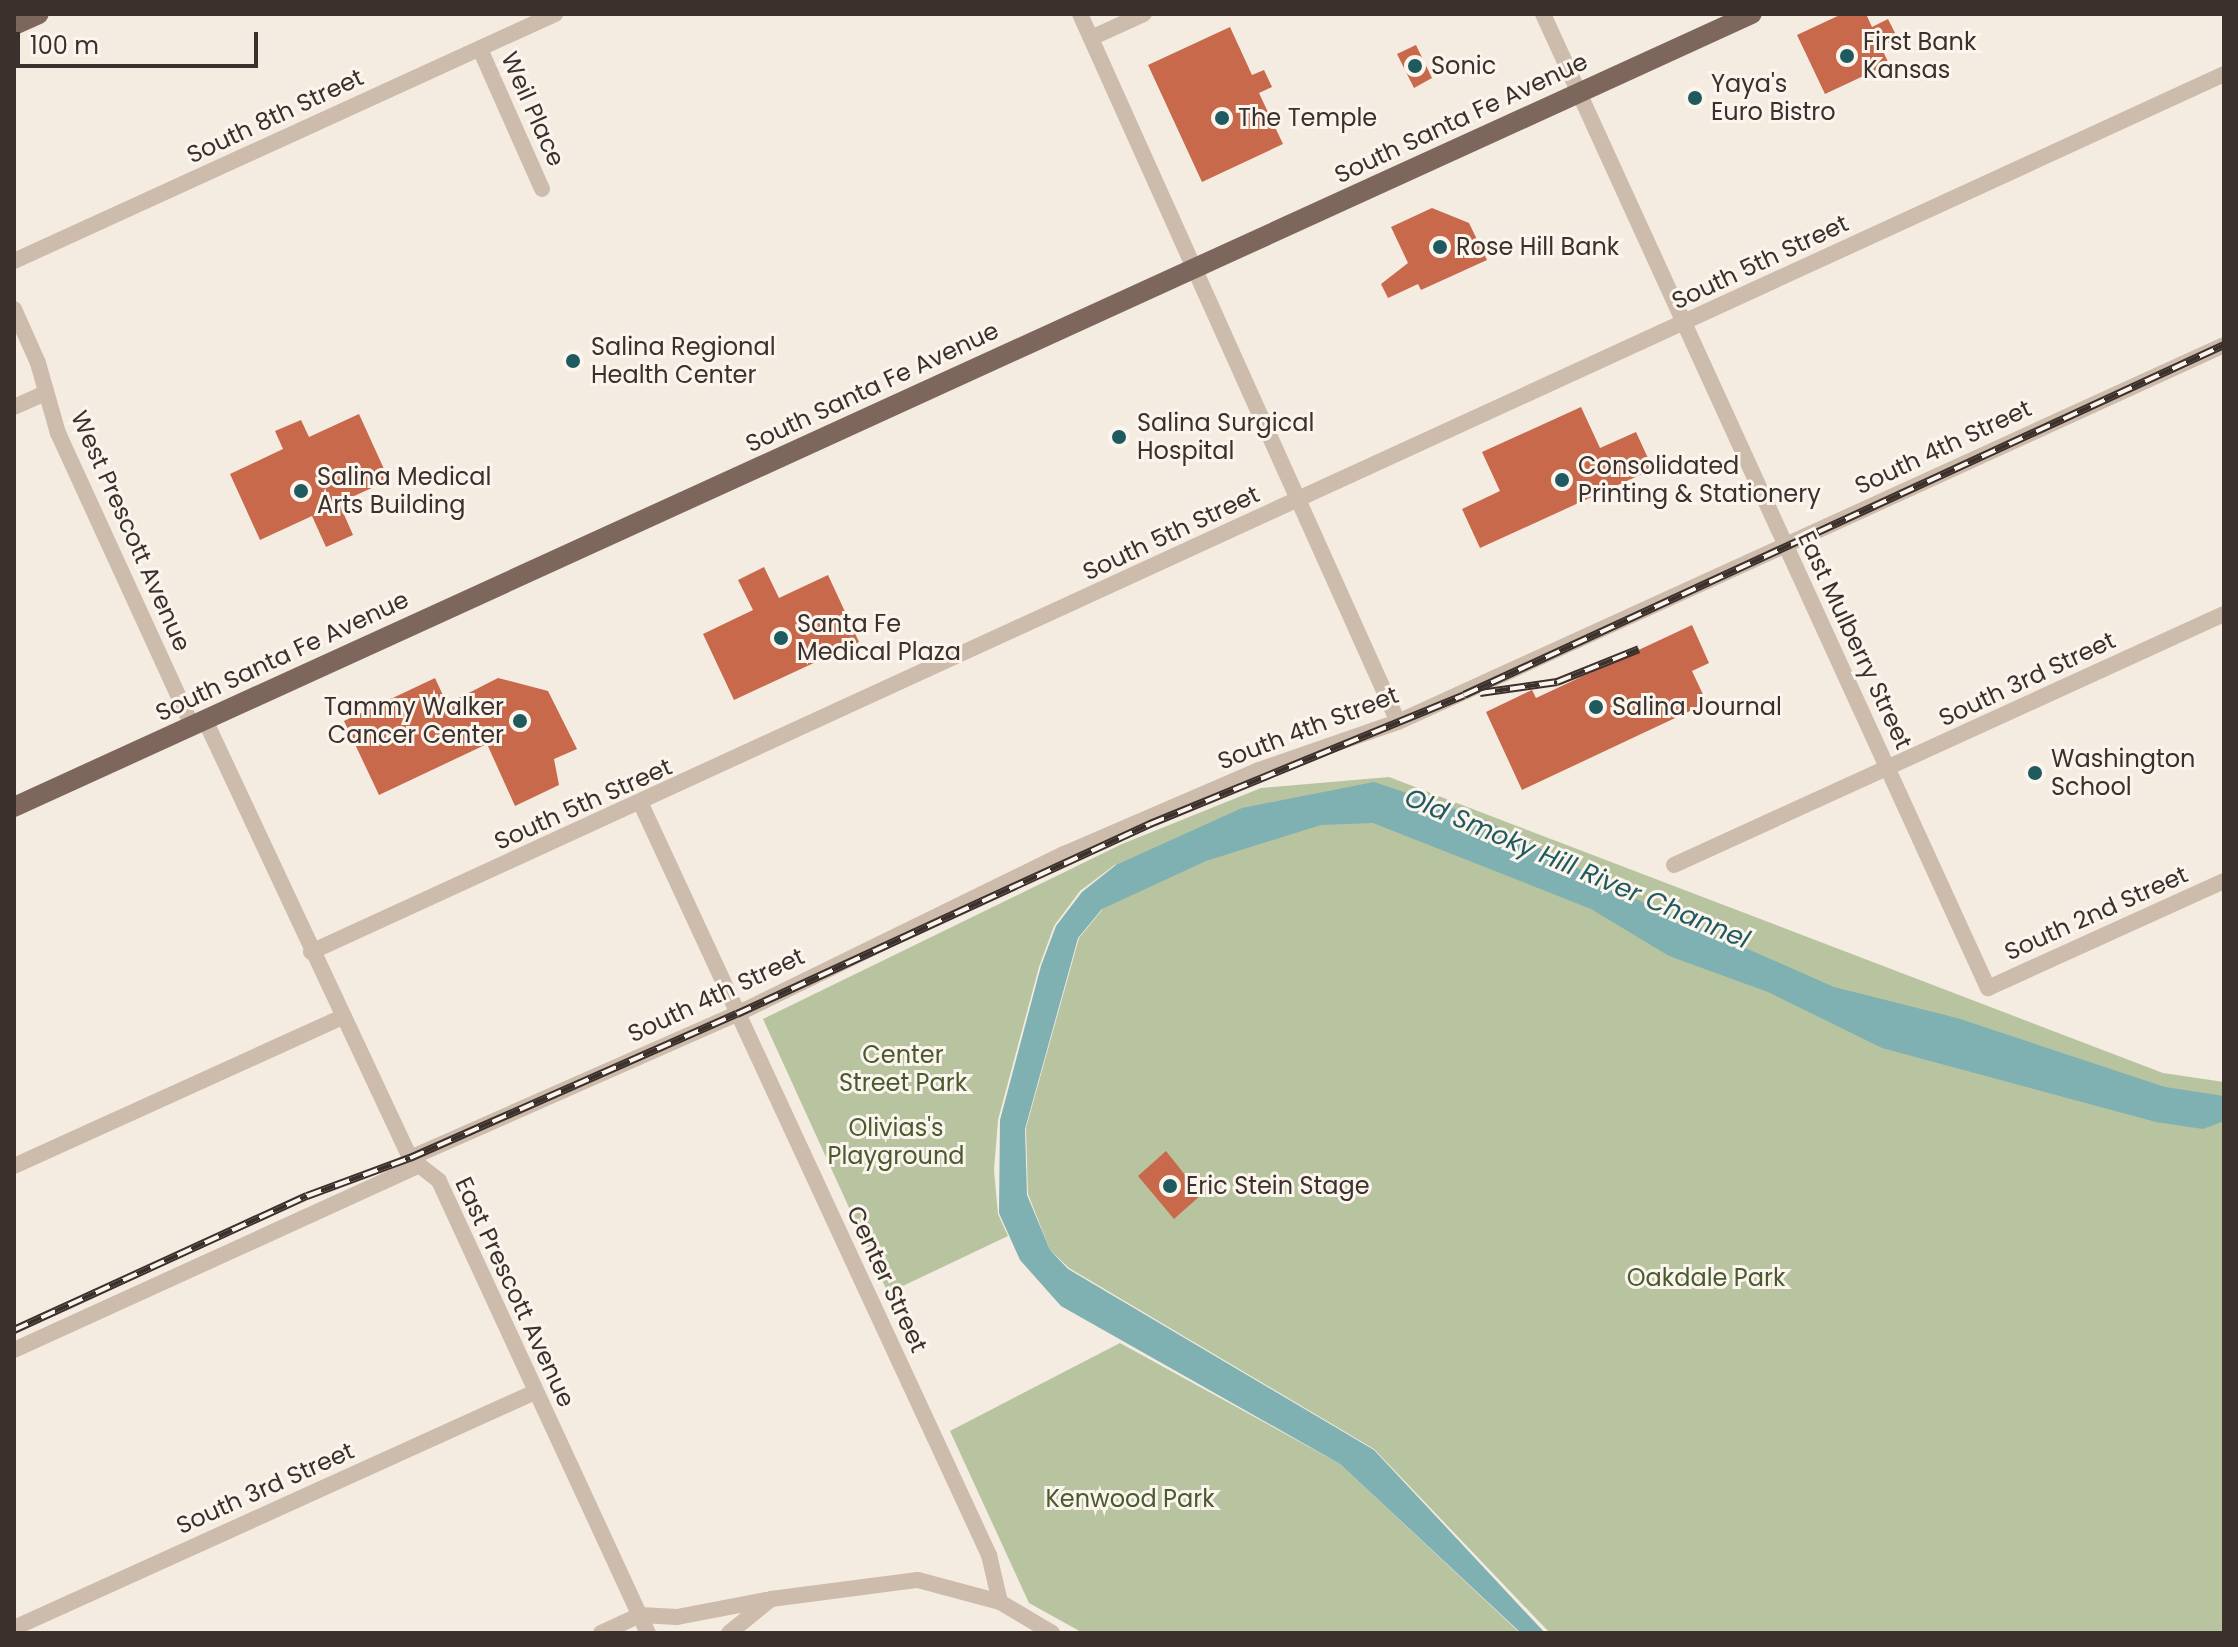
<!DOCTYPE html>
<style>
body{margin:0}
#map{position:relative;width:2238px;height:1647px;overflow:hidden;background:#f4ebe1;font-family:Poppins,sans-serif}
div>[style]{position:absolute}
.green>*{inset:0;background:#b8c4a0}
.water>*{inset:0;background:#7fb0b2}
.building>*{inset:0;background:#c8694b}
.minor>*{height:16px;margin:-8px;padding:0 8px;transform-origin:8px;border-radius:8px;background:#cdbbac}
.major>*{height:20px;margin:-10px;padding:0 10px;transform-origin:10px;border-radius:10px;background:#7d675c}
.rail>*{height:8px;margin-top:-4px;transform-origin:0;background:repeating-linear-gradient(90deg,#fbf5ee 0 15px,#3b302b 0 30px);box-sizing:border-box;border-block:2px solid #3b302b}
.dots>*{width:22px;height:22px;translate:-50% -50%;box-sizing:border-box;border:4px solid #fbf5ee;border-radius:50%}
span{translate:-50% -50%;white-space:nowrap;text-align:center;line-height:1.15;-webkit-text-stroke:6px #fbf5ee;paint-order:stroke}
.poi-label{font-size:24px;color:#3b302b}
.left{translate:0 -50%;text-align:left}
.right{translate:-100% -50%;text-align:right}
.street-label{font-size:24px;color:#3b302b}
.park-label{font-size:24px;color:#4a5a2e}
.water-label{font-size:26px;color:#1f5a5e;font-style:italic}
.frame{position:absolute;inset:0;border:16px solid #3b302b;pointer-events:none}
.scale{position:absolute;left:16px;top:32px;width:242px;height:36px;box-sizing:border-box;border:4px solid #3b302b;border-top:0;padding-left:10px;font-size:24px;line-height:28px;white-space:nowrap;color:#3b302b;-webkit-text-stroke:6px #fbf5ee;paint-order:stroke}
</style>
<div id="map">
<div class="green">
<i style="clip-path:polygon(1389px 777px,2163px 1073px,2224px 1082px,2224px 1633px,1550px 1633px,1374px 1449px,1069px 1268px,1050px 1250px,1028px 1194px,1026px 1128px,1079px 938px,1102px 910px,1116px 864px,1080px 891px,1054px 926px,1039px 967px,998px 1120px,994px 1170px,998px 1214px,1008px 1236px,888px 1293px,763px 1019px,1122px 844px,1261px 788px)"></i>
<i style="clip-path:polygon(1120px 1343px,1340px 1464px,1520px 1633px,1083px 1633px,1029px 1603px,950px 1431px)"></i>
</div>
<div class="water">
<i style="clip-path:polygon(1374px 782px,1482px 818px,1650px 906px,1834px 987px,1957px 1018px,2165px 1087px,2224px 1096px,2224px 1121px,2203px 1129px,2156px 1122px,1882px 1048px,1768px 992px,1669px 956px,1591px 909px,1373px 823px,1321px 825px,1206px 861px,1102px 909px,1078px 938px,1025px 1129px,1027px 1195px,1050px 1250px,1068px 1269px,1374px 1450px,1545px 1633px,1521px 1633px,1340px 1464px,1061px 1306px,1020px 1260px,999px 1213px,1000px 1120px,1041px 966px,1056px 926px,1082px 892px,1116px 865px,1242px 808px)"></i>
</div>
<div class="building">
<i style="clip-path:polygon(1842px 14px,1866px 14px,1872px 27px,1888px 19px,1899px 41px,1882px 49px,1889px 64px,1825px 94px,1797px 35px)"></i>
<i style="clip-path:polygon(1230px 27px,1252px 75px,1264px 70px,1272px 87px,1259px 93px,1283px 144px,1202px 182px,1148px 65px)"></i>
<i style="clip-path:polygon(1416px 45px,1432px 78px,1414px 88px,1397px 54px)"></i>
<i style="clip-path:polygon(1432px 208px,1469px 223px,1487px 260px,1421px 290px,1418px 284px,1388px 298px,1381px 284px,1408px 263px,1391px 227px)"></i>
<i style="clip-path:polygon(1581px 407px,1600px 448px,1636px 432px,1653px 469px,1480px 548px,1462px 509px,1500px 491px,1482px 452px)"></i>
<i style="clip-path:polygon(359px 414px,389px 480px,339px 503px,353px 535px,326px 547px,312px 516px,260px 540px,230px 474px,283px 449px,275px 431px,301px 420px,309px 437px)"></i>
<i style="clip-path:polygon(764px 567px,779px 598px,828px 575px,859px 642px,734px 700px,703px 634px,753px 610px,738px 580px)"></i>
<i style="clip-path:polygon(1692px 625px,1709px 663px,1692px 671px,1707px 703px,1522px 790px,1486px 712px,1532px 690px,1536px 698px)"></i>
<i style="clip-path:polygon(435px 678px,447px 704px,498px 678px,548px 691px,577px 749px,554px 759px,559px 785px,515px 806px,487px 744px,379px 795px,344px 721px)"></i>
<i style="clip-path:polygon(1166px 1151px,1201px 1195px,1174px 1219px,1138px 1176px)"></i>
</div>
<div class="minor">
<i style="left:1080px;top:14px;width:776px;rotate:65.81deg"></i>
<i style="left:1543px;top:14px;width:1071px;rotate:65.45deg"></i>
<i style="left:1988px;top:988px;width:259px;rotate:-24.4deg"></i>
<i style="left:1091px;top:38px;width:58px;rotate:-24.4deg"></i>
<i style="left:480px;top:49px;width:153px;rotate:66.1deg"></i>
<i style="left:14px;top:261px;width:595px;rotate:-24.54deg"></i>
<i style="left:14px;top:309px;width:59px;rotate:66deg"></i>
<i style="left:38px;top:363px;width:73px;rotate:74.1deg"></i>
<i style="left:58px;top:433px;width:322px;rotate:65.4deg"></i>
<i style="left:14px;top:407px;width:35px;rotate:-24deg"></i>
<i style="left:205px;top:720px;width:484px;rotate:64.9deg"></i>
<i style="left:410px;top:1158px;width:37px;rotate:38deg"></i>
<i style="left:439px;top:1181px;width:498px;rotate:65.2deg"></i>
<i style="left:641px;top:804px;width:828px;rotate:65.14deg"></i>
<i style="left:989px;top:1555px;width:48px;rotate:76.8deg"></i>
<i style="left:1674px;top:865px;width:605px;rotate:-24.53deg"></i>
<i style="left:311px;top:952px;width:2105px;rotate:-24.65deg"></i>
<i style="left:410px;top:1158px;width:357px;rotate:-23.8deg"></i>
<i style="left:737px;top:1014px;width:364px;rotate:-26.1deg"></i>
<i style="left:1064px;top:854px;width:212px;rotate:-23.3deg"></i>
<i style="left:1259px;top:770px;width:147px;rotate:-19.1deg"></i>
<i style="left:1398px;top:722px;width:908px;rotate:-24.53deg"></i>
<i style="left:14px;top:1166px;width:360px;rotate:-24.4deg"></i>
<i style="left:14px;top:1350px;width:443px;rotate:-24.5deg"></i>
<i style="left:14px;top:1628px;width:572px;rotate:-24.37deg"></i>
<i style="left:601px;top:1633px;width:43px;rotate:-24.8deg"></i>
<i style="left:640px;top:1615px;width:37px;rotate:3deg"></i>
<i style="left:677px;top:1617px;width:91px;rotate:-10.8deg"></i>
<i style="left:729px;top:1633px;width:54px;rotate:-39deg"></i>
<i style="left:771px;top:1599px;width:148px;rotate:-7.4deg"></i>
<i style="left:918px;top:1580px;width:85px;rotate:15deg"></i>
<i style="left:1000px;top:1602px;width:61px;rotate:30.8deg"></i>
</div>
<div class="major">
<i style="left:14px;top:25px;width:27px;rotate:-24deg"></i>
<i style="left:14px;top:807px;width:1910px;rotate:-24.53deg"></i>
</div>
<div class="rail">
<i style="left:1480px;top:693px;width:78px;rotate:-8.1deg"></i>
<i style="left:1557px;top:682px;width:88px;rotate:-21.9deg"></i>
<i style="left:14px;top:1330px;width:322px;rotate:-24.6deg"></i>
<i style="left:307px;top:1196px;width:110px;rotate:-20.3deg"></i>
<i style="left:410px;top:1158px;width:357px;rotate:-23.8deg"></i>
<i style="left:737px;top:1014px;width:455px;rotate:-24.7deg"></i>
<i style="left:1150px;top:824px;width:339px;rotate:-22.3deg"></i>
<i style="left:1464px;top:695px;width:837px;rotate:-24.73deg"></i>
</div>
<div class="dots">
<i style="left:1847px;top:56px;background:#1f5a5e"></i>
<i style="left:1415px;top:66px;background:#1f5a5e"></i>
<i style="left:1695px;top:98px;background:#1f5a5e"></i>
<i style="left:1222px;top:118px;background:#1f5a5e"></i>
<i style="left:1440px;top:247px;background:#1f5a5e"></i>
<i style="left:573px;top:361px;background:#1f5a5e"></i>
<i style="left:1119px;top:437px;background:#1f5a5e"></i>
<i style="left:1562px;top:480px;background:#1f5a5e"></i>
<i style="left:301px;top:491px;background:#1f5a5e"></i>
<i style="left:781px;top:638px;background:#1f5a5e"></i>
<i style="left:1596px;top:707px;background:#1f5a5e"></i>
<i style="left:520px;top:721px;background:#1f5a5e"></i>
<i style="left:2035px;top:773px;background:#1f5a5e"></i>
<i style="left:1170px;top:1186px;background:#1f5a5e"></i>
</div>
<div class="poi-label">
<span class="left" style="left:1863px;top:56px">First Bank<br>Kansas</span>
<span class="left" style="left:1431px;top:66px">Sonic</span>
<span class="left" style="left:1711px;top:98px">Yaya's<br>Euro Bistro</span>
<span class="left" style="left:1238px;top:118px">The Temple</span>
<span class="left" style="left:1456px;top:247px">Rose Hill Bank</span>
<span class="left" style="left:591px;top:361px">Salina Regional<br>Health Center</span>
<span class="left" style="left:1137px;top:437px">Salina Surgical<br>Hospital</span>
<span class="left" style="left:1578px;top:480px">Consolidated<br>Printing &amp; Stationery</span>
<span class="left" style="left:317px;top:491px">Salina Medical<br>Arts Building</span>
<span class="left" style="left:797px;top:638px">Santa Fe<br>Medical Plaza</span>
<span class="right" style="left:504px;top:721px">Tammy Walker<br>Cancer Center</span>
<span class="left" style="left:1612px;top:707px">Salina Journal</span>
<span class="left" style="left:2051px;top:773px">Washington<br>School</span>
<span class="left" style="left:1186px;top:1186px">Eric Stein Stage</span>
</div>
<div class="street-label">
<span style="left:533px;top:109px;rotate:66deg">Weil Place</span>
<span style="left:275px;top:116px;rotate:-25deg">South 8th Street</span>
<span style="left:1461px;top:118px;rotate:-25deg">South Santa Fe Avenue</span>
<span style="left:1760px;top:262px;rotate:-25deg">South 5th Street</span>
<span style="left:872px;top:387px;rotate:-25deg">South Santa Fe Avenue</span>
<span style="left:1943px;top:447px;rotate:-25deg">South 4th Street</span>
<span style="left:131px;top:531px;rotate:66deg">West Prescott Avenue</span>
<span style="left:1171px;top:533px;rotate:-25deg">South 5th Street</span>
<span style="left:1855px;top:640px;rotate:65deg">East Mulberry Street</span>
<span style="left:282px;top:656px;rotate:-25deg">South Santa Fe Avenue</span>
<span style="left:2027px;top:679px;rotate:-25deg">South 3rd Street</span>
<span style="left:1308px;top:728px;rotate:-21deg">South 4th Street</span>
<span style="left:583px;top:804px;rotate:-24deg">South 5th Street</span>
<span style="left:2096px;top:913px;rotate:-24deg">South 2nd Street</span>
<span style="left:716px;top:995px;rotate:-25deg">South 4th Street</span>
<span style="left:887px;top:1279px;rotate:65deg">Center Street</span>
<span style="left:515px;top:1292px;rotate:65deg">East Prescott Avenue</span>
<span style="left:265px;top:1488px;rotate:-24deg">South 3rd Street</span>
</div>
<div class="park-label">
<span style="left:903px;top:1069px">Center<br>Street Park</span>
<span style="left:896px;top:1142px">Olivias's<br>Playground</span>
<span style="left:1706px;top:1278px">Oakdale Park</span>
<span style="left:1130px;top:1499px">Kenwood Park</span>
</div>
<div class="water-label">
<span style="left:1577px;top:869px;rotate:23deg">Old Smoky Hill River Channel</span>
</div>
<div class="frame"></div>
<div class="scale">100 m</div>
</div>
